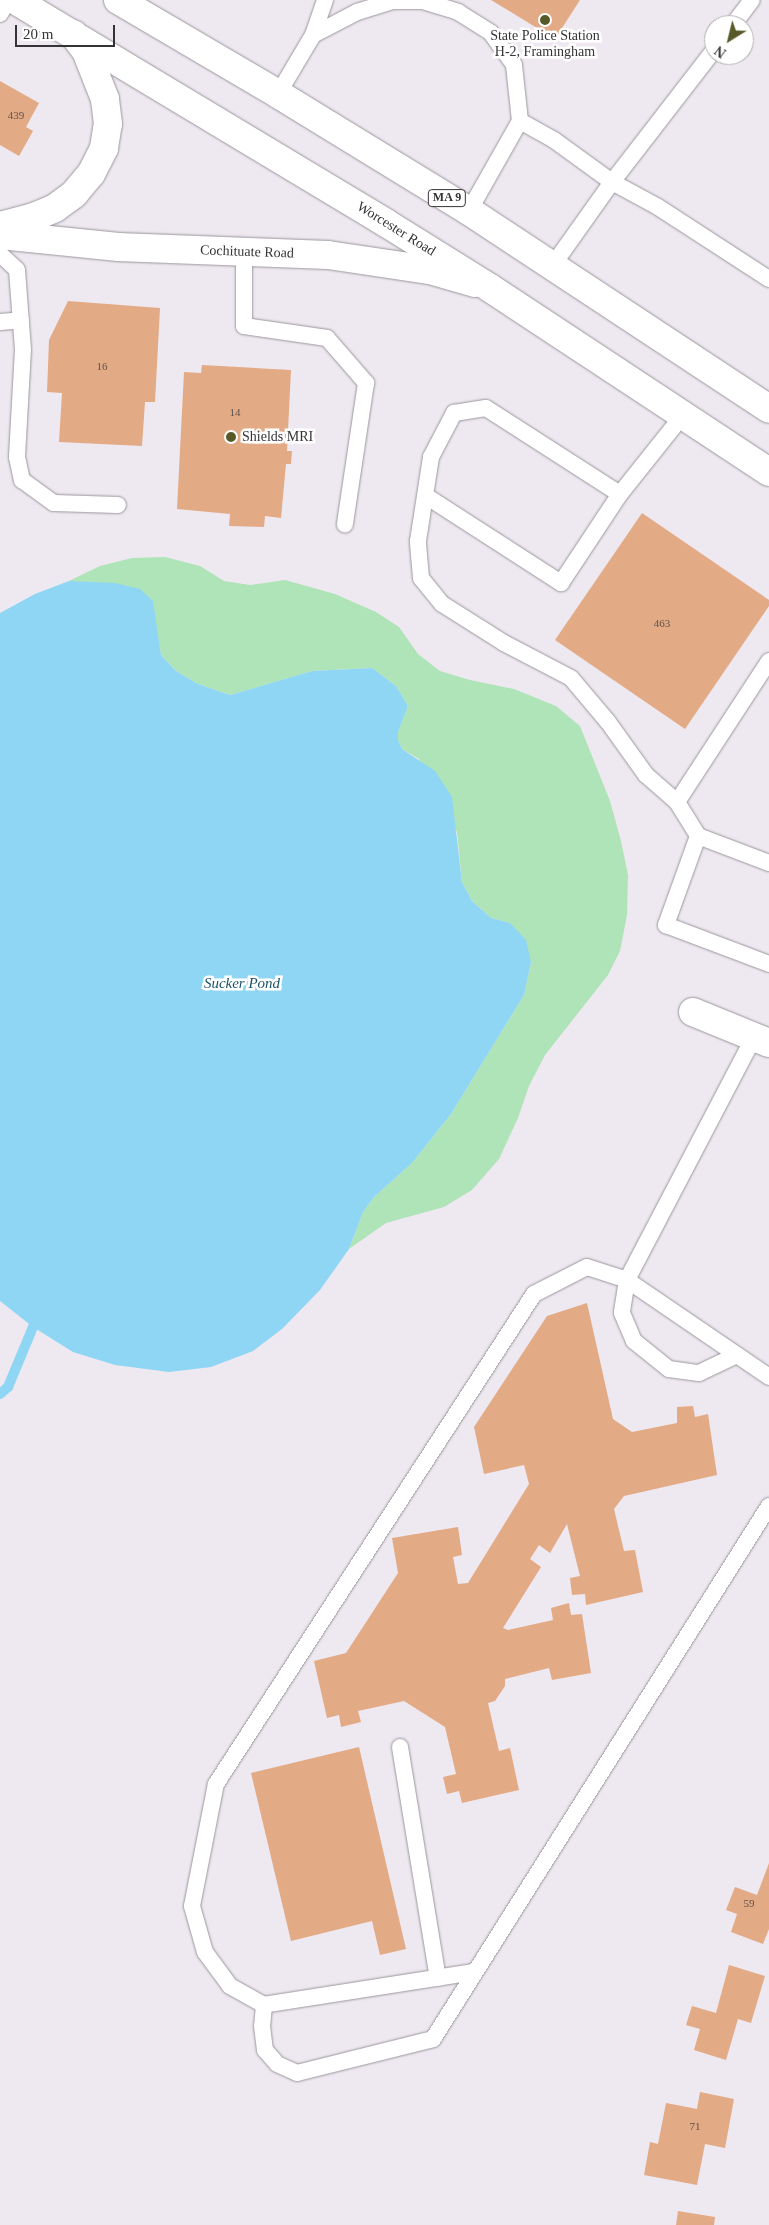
<!DOCTYPE html>
<style>
body{margin:0}
#map{position:relative;width:769px;height:2225px;overflow:hidden;background:#eee8f0;font-family:"Times New Roman",serif}
div>[style]{position:absolute}
.green>*{inset:0;background:#afe3b8}
.water>*{inset:0;background:#8fd6f5}
.stream>*{height:10px;margin:-5px;padding:0 5px;transform-origin:5px;border-radius:5px;background:#8fd6f5}
.building>*{inset:0;background:#e3aa86}
.roads{filter:drop-shadow(0 0 1px #9b969d) drop-shadow(0 0 1px #9b969d)}
.lane>*{height:16px;margin:-8px;padding:0 8px;transform-origin:8px;border-radius:8px;background:#fff}
.street>*{height:28px;margin:-14px;padding:0 14px;transform-origin:14px;border-radius:14px;background:#fff}
.secondary>*{height:28px;margin:-14px;padding:0 14px;transform-origin:14px;border-radius:14px;background:#fff}
.highway>*{height:28px;margin:-14px;padding:0 14px;transform-origin:14px;border-radius:14px;background:#fff}
.dots>*{width:14px;height:14px;translate:-50% -50%;box-sizing:border-box;border:2px solid #fff;border-radius:50%}
span{translate:-50% -50%;white-space:nowrap;text-align:center;line-height:1.15;-webkit-text-stroke:5px #fff;paint-order:stroke}
.number-label{font-size:11px;color:#60514a}
.number-label span{-webkit-text-stroke-width:0}
.shield-label span{padding:1px 4px;background:#fff;border:1px solid;border-radius:4px;-webkit-text-stroke-width:0}
.shield-label{font-size:12px;color:#353336;font-weight:700}
.poi-label{font-size:14px;color:#353336}
.left{translate:0 -50%;text-align:left}
.street-label{font-size:14px;color:#353336}
.water-label{font-size:15px;color:#1b5369;font-style:italic}
.north{position:absolute;left:704px;top:15px;width:50px;height:50px;box-sizing:border-box;background:#fff;border:1px solid #aeadaf;border-radius:50%;rotate:216deg;font-size:14px;font-weight:700;line-height:20px;text-align:center;color:#353336}
.north::after{content:'';display:block;margin:auto;width:18px;height:22px;background:#575a28;clip-path:polygon(50% 0,100% 100%,50% 72%,0 100%)}
.scale{position:absolute;left:15px;top:25px;width:100px;height:22px;box-sizing:border-box;border:2px solid #353336;border-top:0;padding-left:6px;font-size:15px;line-height:18px;white-space:nowrap;color:#353336;-webkit-text-stroke:4px #fff;paint-order:stroke}
</style>
<div id="map">
<div class="green">
<i style="clip-path:polygon(165px 557px,200px 566px,224px 581px,250px 585px,285px 580px,335px 594px,376px 612px,399px 627px,418px 654px,440px 671px,470px 680px,514px 689px,556px 706px,580px 726px,610px 801px,621px 841px,628px 875px,627px 915px,620px 951px,608px 975px,545px 1055px,529px 1086px,518px 1118px,499px 1159px,472px 1190px,444px 1207px,386px 1223px,349px 1249px,363px 1212px,374px 1197px,412px 1163px,451px 1114px,524px 995px,531px 962px,510px 923px,491px 918px,472px 901px,462px 882px,457px 832px,419px 759px,402px 749px,398px 740px,398px 732px,408px 706px,396px 686px,372px 668px,312px 671px,230px 695px,198px 684px,176px 671px,161px 655px,157px 631px,69px 581px,100px 566px,132px 558px)"></i>
</div>
<div class="water">
<i style="clip-path:polygon(69px 581px,115px 583px,140px 589px,153px 601px,161px 655px,176px 671px,198px 684px,230px 695px,312px 671px,372px 668px,396px 686px,408px 706px,398px 732px,398px 740px,402px 749px,435px 771px,452px 797px,462px 882px,472px 901px,491px 918px,510px 923px,526px 940px,531px 962px,524px 995px,451px 1114px,412px 1163px,374px 1197px,363px 1212px,349px 1249px,320px 1290px,282px 1329px,253px 1351px,211px 1367px,169px 1372px,115px 1365px,73px 1352px,33px 1327px,0 1301px,0 613px,35px 594px)"></i>
</div>
<div class="stream">
<i style="left:0;top:1394px;width:11px;rotate:-41deg"></i>
<i style="left:8px;top:1387px;width:65px;rotate:-67.4deg"></i>
</div>
<div class="building">
<i style="clip-path:polygon(491px 0,580px 0,555px 39px)"></i>
<i style="clip-path:polygon(0 81px,39px 103px,26px 127px,33px 131px,19px 156px,0 145px)"></i>
<i style="clip-path:polygon(68px 301px,160px 308px,155px 402px,145px 402px,142px 446px,59px 442px,62px 393px,47px 392px,49px 340px)"></i>
<i style="clip-path:polygon(202px 365px,291px 370px,287px 451px,292px 451px,291px 464px,286px 464px,281px 518px,265px 516px,264px 527px,229px 526px,230px 514px,177px 509px,184px 372px,201px 373px)"></i>
<i style="clip-path:polygon(642px 513px,769px 600px,769px 606px,685px 729px,555px 640px)"></i>
<i style="clip-path:polygon(587px 1303px,613px 1419px,632px 1432px,677px 1423px,677px 1407px,693px 1406px,695px 1417px,708px 1414px,717px 1475px,624px 1496px,614px 1509px,624px 1551px,635px 1550px,643px 1592px,586px 1605px,585px 1594px,572px 1595px,570px 1578px,580px 1576px,567px 1524px,550px 1553px,539px 1545px,530px 1559px,541px 1567px,503px 1628px,508px 1630px,553px 1620px,551px 1608px,569px 1603px,571px 1615px,582px 1614px,591px 1673px,552px 1680px,549px 1668px,505px 1679px,505px 1686px,495px 1701px,488px 1703px,499px 1751px,510px 1748px,519px 1790px,462px 1803px,459px 1791px,447px 1794px,443px 1777px,456px 1774px,445px 1727px,404px 1701px,358px 1711px,361px 1722px,341px 1727px,339px 1715px,327px 1718px,314px 1661px,346px 1653px,398px 1573px,392px 1538px,458px 1527px,462px 1555px,453px 1557px,458px 1584px,468px 1583px,529px 1484px,524px 1465px,484px 1474px,474px 1427px,547px 1316px)"></i>
<i style="clip-path:polygon(359px 1747px,406px 1949px,380px 1955px,372px 1921px,291px 1941px,251px 1773px)"></i>
<i style="clip-path:polygon(769px 1863px,769px 1929px,763px 1944px,731px 1932px,737px 1914px,726px 1910px,735px 1887px,757px 1895px)"></i>
<i style="clip-path:polygon(729px 1965px,765px 1976px,751px 2023px,738px 2019px,726px 2060px,694px 2050px,700px 2029px,686px 2025px,692px 2006px,716px 2013px)"></i>
<i style="clip-path:polygon(700px 2092px,734px 2099px,725px 2148px,705px 2144px,697px 2185px,644px 2175px,650px 2142px,658px 2144px,666px 2103px,697px 2109px)"></i>
<i style="clip-path:polygon(678px 2211px,715px 2217px,714px 2225px,676px 2225px)"></i>
</div>
<div class="roads">
<div class="lane">
<i style="left:0;top:14px;width:16px;rotate:-60deg"></i>
<i style="left:733px;top:25px;width:31px;rotate:-53deg"></i>
<i style="left:313px;top:35px;width:50px;rotate:-27.6deg"></i>
<i style="left:357px;top:12px;width:37px;rotate:-17deg"></i>
<i style="left:392px;top:1px;width:31px"></i>
<i style="left:423px;top:1px;width:37px;rotate:17deg"></i>
<i style="left:458px;top:12px;width:39px;rotate:32deg"></i>
<i style="left:491px;top:33px;width:39px;rotate:54deg"></i>
<i style="left:514px;top:65px;width:56px;rotate:83.9deg"></i>
<i style="left:520px;top:121px;width:39px;rotate:29deg"></i>
<i style="left:554px;top:140px;width:72px;rotate:35.9deg"></i>
<i style="left:612px;top:182px;width:52px;rotate:28.5deg"></i>
<i style="left:658px;top:207px;width:132px;rotate:33deg"></i>
<i style="left:278px;top:94px;width:69px;rotate:-59.3deg"></i>
<i style="left:313px;top:35px;width:37px;rotate:-71deg"></i>
<i style="left:469px;top:211px;width:103px;rotate:-60.5deg"></i>
<i style="left:244px;top:252px;width:74px;rotate:90deg"></i>
<i style="left:244px;top:326px;width:84px;rotate:8.2deg"></i>
<i style="left:327px;top:338px;width:60px;rotate:49.1deg"></i>
<i style="left:366px;top:383px;width:143px;rotate:98.5deg"></i>
<i style="left:0;top:254px;width:23px;rotate:43deg"></i>
<i style="left:17px;top:270px;width:79px;rotate:85.7deg"></i>
<i style="left:23px;top:349px;width:108px;rotate:93.2deg"></i>
<i style="left:17px;top:457px;width:24px;rotate:78deg"></i>
<i style="left:22px;top:480px;width:39px;rotate:36deg"></i>
<i style="left:54px;top:503px;width:64px;rotate:1.8deg"></i>
<i style="left:553px;top:265px;width:102px;rotate:-54.6deg"></i>
<i style="left:612px;top:182px;width:167px;rotate:-52.3deg"></i>
<i style="left:0;top:322px;width:21px;rotate:-5deg"></i>
<i style="left:426px;top:496px;width:161px;rotate:32.8deg"></i>
<i style="left:561px;top:583px;width:107px;rotate:-56.5deg"></i>
<i style="left:769px;top:661px;width:168px;rotate:123.1deg"></i>
<i style="left:677px;top:802px;width:40px;rotate:58deg"></i>
<i style="left:698px;top:836px;width:76px;rotate:20.8deg"></i>
<i style="left:677px;top:802px;width:41px;rotate:-138.9deg"></i>
<i style="left:646px;top:775px;width:65px;rotate:-125.6deg"></i>
<i style="left:608px;top:722px;width:57px;rotate:-130.1deg"></i>
<i style="left:571px;top:678px;width:76px;rotate:-152.4deg"></i>
<i style="left:504px;top:643px;width:73px;rotate:-147.8deg"></i>
<i style="left:442px;top:604px;width:33px;rotate:-129deg"></i>
<i style="left:421px;top:578px;width:37px;rotate:-95deg"></i>
<i style="left:418px;top:541px;width:85px;rotate:-81.2deg"></i>
<i style="left:431px;top:457px;width:50px;rotate:-62.4deg"></i>
<i style="left:454px;top:413px;width:32px;rotate:-9deg"></i>
<i style="left:486px;top:408px;width:159px;rotate:32.7deg"></i>
<i style="left:620px;top:494px;width:101px;rotate:-51.4deg"></i>
<i style="left:698px;top:836px;width:95px;rotate:109.8deg"></i>
<i style="left:666px;top:925px;width:110px;rotate:20.7deg"></i>
<i style="left:754px;top:1037px;width:274px;rotate:117.6deg"></i>
<i style="left:627px;top:1280px;width:172px;rotate:34.3deg"></i>
<i style="left:400px;top:1747px;width:234px;rotate:80.7deg"></i>
<i style="left:474px;top:1972px;width:213px;rotate:171.1deg"></i>
<i style="left:264px;top:2005px;width:39px;rotate:-151deg"></i>
<i style="left:230px;top:1986px;width:42px;rotate:-126.3deg"></i>
<i style="left:205px;top:1952px;width:48px;rotate:-105.8deg"></i>
<i style="left:192px;top:1906px;width:124px;rotate:-78.9deg"></i>
<i style="left:216px;top:1784px;width:584px;rotate:-57.02deg"></i>
<i style="left:534px;top:1294px;width:59px;rotate:-27deg"></i>
<i style="left:587px;top:1267px;width:42px;rotate:18deg"></i>
<i style="left:627px;top:1280px;width:33px;rotate:99deg"></i>
<i style="left:622px;top:1313px;width:30px;rotate:67deg"></i>
<i style="left:634px;top:1341px;width:45px;rotate:38.7deg"></i>
<i style="left:669px;top:1369px;width:30px;rotate:8deg"></i>
<i style="left:699px;top:1373px;width:42px;rotate:-25.3deg"></i>
<i style="left:264px;top:2005px;width:21px;rotate:95deg"></i>
<i style="left:262px;top:2026px;width:24px;rotate:83deg"></i>
<i style="left:265px;top:2050px;width:18px;rotate:49deg"></i>
<i style="left:277px;top:2064px;width:22px;rotate:24deg"></i>
<i style="left:297px;top:2073px;width:140px;rotate:-14deg"></i>
<i style="left:433px;top:2039px;width:630px;rotate:-57.77deg"></i>
</div>
<div class="street">
<i style="left:693px;top:1012px;width:82px;rotate:22.2deg"></i>
</div>
<div class="secondary">
<i style="left:0;top:226px;width:35px;rotate:-15deg"></i>
<i style="left:34px;top:217px;width:23px;rotate:-23deg"></i>
<i style="left:55px;top:208px;width:24px;rotate:-36deg"></i>
<i style="left:74px;top:194px;width:26px;rotate:-50deg"></i>
<i style="left:91px;top:174px;width:29px;rotate:-63deg"></i>
<i style="left:104px;top:148px;width:24px;rotate:-81deg"></i>
<i style="left:108px;top:124px;width:25px;rotate:-97deg"></i>
<i style="left:105px;top:99px;width:52px;rotate:-111.6deg"></i>
<i style="left:86px;top:51px;width:21px;rotate:-127deg"></i>
<i style="left:0;top:235px;width:119px;rotate:5.8deg"></i>
<i style="left:118px;top:247px;width:210px;rotate:2.2deg"></i>
<i style="left:328px;top:255px;width:103px;rotate:8.4deg"></i>
<i style="left:430px;top:270px;width:47px;rotate:16.1deg"></i>
</div>
<div class="highway">
<i style="left:15px;top:0;width:433px;rotate:31deg"></i>
<i style="left:386px;top:223px;width:123px;rotate:32deg"></i>
<i style="left:490px;top:288px;width:334px;rotate:33.4deg"></i>
<i style="left:118px;top:0;width:186px;rotate:30.4deg"></i>
<i style="left:278px;top:94px;width:224px;rotate:31.5deg"></i>
<i style="left:469px;top:211px;width:359px;rotate:33.4deg"></i>
</div>
</div>
<div class="dots">
<i style="left:545px;top:20px;background:#575a28"></i>
<i style="left:231px;top:437px;background:#575a28"></i>
</div>
<div class="number-label">
<span style="left:16px;top:115px">439</span>
<span style="left:102px;top:366px">16</span>
<span style="left:235px;top:412px">14</span>
<span style="left:662px;top:623px">463</span>
<span style="left:749px;top:1903px">59</span>
<span style="left:695px;top:2126px">71</span>
</div>
<div class="shield-label">
<span style="left:447px;top:198px">MA 9</span>
</div>
<div class="poi-label">
<span style="left:545px;top:44px">State Police Station<br>H-2, Framingham</span>
<span class="left" style="left:242px;top:437px">Shields MRI</span>
</div>
<div class="street-label">
<span style="left:396px;top:229px;rotate:32deg">Worcester Road</span>
<span style="left:247px;top:252px;rotate:2deg">Cochituate Road</span>
</div>
<div class="water-label">
<span style="left:242px;top:984px">Sucker Pond</span>
</div>
<div class="north">N</div>
<div class="scale">20 m</div>
</div>
